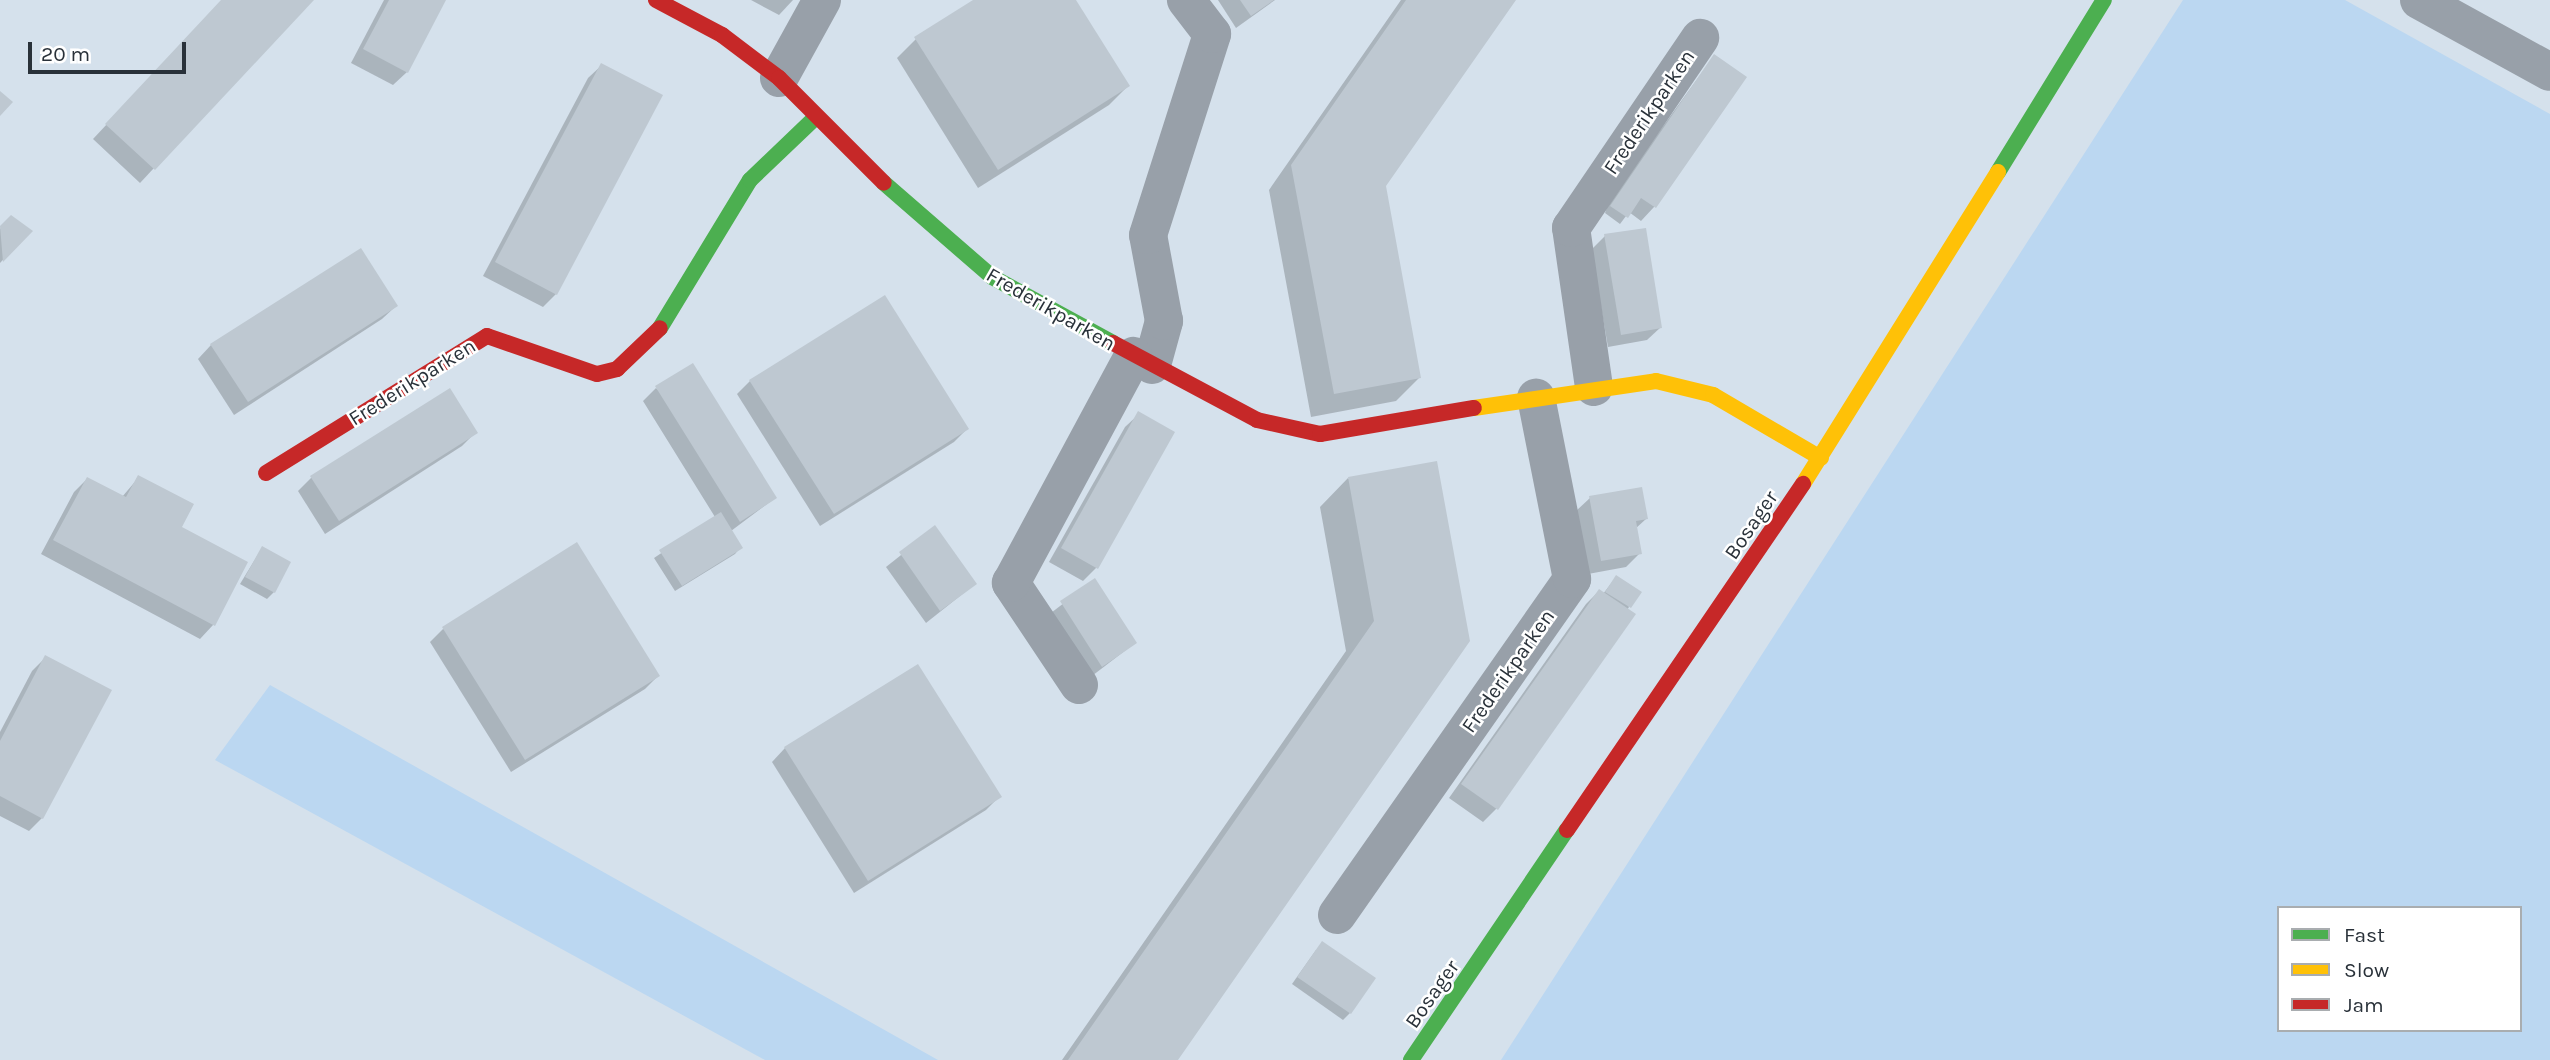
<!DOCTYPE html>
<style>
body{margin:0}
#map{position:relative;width:2550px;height:1060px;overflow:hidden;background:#d5e1ec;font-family:Karla,sans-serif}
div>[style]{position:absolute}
.green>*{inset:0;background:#bbd7f1}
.shadow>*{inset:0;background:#0003}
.building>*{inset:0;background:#bec8d1}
.street>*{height:38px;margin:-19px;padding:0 19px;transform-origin:19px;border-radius:19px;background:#98a0a9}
.fast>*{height:16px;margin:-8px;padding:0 8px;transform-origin:8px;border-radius:8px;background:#4caf50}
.slow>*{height:16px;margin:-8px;padding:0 8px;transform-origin:8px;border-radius:8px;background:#ffc107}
.jam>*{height:16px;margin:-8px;padding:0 8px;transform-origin:8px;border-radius:8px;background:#c62828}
span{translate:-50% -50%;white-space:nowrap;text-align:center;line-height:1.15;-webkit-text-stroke:5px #fff;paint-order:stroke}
.street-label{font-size:21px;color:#293139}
.legend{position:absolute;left:2277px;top:906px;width:245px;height:126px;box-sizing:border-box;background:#fff;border:2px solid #a9adb0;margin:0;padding:9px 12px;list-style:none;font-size:21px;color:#293139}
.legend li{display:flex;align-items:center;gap:14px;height:35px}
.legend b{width:35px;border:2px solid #a9adb0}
.scale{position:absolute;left:28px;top:42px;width:158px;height:32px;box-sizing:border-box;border:4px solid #293139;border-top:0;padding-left:9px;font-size:21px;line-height:24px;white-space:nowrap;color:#293139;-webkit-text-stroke:5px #fff;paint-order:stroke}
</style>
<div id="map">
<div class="green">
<i style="clip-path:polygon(evenodd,2183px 0,2345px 0,2550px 114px,2550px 1060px,1501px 1060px,2183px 0,2279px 908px,2520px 908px,2520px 1030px,2279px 1030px,2279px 908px)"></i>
<i style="clip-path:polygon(270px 685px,938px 1060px,765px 1060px,215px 760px)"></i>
</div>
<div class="shadow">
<i style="clip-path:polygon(223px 0,311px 0,140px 183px,93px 139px)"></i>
<i style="clip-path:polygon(384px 0,444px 0,407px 72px,393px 85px,351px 63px)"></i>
<i style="clip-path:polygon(751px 0,793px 0,779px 15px)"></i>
<i style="clip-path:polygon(977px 0,1074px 0,1128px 86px,1109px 105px,978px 188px,897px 58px,916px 39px)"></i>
<i style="clip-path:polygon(1218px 0,1275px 0,1236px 28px)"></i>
<i style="clip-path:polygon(1401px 0,1514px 0,1385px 186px,1420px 377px,1396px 401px,1311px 417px,1269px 190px)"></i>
<i style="clip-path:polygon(1714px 56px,1745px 77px,1654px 207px,1641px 221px,1629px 212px,1620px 224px,1605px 213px,1610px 199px)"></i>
<i style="clip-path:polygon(602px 65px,556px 294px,543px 307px,483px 276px,588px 78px)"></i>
<i style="clip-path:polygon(11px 218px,30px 231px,0 263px,0 229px)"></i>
<i style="clip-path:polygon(1605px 236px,1661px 327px,1647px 340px,1608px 347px,1591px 250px)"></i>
<i style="clip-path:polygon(396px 306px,382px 319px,234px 415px,198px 359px,211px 345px)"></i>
<i style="clip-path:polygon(750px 381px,967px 429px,954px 442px,820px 526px,737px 394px)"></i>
<i style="clip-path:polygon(656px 388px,775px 498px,731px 531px,741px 547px,735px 554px,675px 591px,654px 558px,715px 517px,643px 401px)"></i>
<i style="clip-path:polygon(450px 390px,476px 432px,462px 446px,325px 534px,298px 491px,311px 478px)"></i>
<i style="clip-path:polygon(1139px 414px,1096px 568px,1083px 581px,1049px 562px,1125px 427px)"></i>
<i style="clip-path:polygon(139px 477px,180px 528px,245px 563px,213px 625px,200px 639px,41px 554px,74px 492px,87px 479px,122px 497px)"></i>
<i style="clip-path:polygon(1348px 478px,1468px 641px,1176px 1060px,1062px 1060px,1346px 651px,1320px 507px)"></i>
<i style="clip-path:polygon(1590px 498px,1646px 519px,1635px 529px,1640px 553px,1626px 567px,1588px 574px,1576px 511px)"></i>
<i style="clip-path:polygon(935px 528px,975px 584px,926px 623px,886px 567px)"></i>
<i style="clip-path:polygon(262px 548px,274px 592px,267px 599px,240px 584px)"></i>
<i style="clip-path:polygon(1616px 577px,1629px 607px,1496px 809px,1483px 822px,1449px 798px,1586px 604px,1599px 591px,1603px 594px)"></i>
<i style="clip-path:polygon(1094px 580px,1135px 643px,1088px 679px,1047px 616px)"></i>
<i style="clip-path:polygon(443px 629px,658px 676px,645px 689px,511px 772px,430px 642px)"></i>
<i style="clip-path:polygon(46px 657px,42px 818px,29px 831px,0 816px,0 732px,32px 671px)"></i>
<i style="clip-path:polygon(785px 748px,999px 797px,986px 810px,854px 893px,772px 762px)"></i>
<i style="clip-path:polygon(1316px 950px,1350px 1013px,1343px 1020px,1292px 984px)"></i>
</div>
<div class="building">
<i style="clip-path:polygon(221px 0,314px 0,155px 170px,105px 124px)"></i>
<i style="clip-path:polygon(389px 0,446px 0,408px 73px,363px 49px)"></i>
<i style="clip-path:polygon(973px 0,1076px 0,1130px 86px,998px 170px,914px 37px)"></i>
<i style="clip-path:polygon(1240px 0,1274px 0,1251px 16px)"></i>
<i style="clip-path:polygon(1406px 0,1516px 0,1386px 186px,1421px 378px,1334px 394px,1291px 165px)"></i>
<i style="clip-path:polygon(1714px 54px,1747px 77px,1656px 208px,1641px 198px,1628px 218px,1610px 206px)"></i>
<i style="clip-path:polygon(601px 63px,663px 95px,557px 295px,495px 262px)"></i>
<i style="clip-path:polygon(0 91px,13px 102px,0 116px)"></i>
<i style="clip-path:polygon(11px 215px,33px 231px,3px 262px,0 226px)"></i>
<i style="clip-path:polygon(1646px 228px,1662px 328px,1621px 335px,1604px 234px)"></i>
<i style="clip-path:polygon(361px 248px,398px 306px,248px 402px,210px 344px)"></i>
<i style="clip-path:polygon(885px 295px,969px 429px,834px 514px,749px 380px)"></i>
<i style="clip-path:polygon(693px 363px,777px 498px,740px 522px,655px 386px)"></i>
<i style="clip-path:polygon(450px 388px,478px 433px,339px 521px,310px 476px)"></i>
<i style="clip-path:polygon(1138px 411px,1175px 432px,1098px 569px,1061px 548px)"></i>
<i style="clip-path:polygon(1437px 461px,1470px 641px,1178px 1060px,1068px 1060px,1374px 621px,1348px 477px)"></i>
<i style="clip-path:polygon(138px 475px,194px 504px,182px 527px,248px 562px,215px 626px,53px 540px,87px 477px,126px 497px)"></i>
<i style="clip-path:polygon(1642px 487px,1648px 519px,1636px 521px,1642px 554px,1601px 561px,1589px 496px)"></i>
<i style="clip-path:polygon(721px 512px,743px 548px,682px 586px,659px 550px)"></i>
<i style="clip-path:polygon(935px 525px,977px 584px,940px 611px,899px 552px)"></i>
<i style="clip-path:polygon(577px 542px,660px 676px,525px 760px,442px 627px)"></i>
<i style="clip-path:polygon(262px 546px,291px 562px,275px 593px,245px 577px)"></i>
<i style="clip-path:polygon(1616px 575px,1642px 592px,1631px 608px,1605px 592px)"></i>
<i style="clip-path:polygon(1095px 578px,1137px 643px,1102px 667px,1060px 601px)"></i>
<i style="clip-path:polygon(1599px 589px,1636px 614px,1498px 810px,1461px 784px)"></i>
<i style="clip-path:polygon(45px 655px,112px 690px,43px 819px,0 796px,0 741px)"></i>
<i style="clip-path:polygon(918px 664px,1002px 797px,868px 881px,784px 747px)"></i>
<i style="clip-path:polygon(1322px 941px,1376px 978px,1351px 1014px,1297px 977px)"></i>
</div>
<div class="street">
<i style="left:2419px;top:0;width:149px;rotate:28.8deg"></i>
<i style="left:779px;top:78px;width:89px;rotate:-61.1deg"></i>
<i style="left:1152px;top:365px;width:46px;rotate:-74.7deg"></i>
<i style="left:1164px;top:321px;width:87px;rotate:-100.5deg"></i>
<i style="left:1148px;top:235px;width:211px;rotate:-72.3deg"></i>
<i style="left:1212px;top:34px;width:43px;rotate:-127.4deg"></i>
<i style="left:1594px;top:387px;width:161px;rotate:-98.2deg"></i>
<i style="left:1571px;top:228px;width:230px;rotate:-55.8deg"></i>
<i style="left:1079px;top:685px;width:123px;rotate:-123.7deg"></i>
<i style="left:1011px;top:583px;width:258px;rotate:-61.7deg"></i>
<i style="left:1337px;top:915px;width:410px;rotate:-55deg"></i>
<i style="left:1572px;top:579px;width:185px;rotate:-101.2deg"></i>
</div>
<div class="fast">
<i style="left:1998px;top:172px;width:202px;rotate:-58.4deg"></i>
<i style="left:884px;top:183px;width:143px;rotate:41deg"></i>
<i style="left:992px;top:277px;width:138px;rotate:28.6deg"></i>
<i style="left:660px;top:328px;width:173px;rotate:-58.7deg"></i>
<i style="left:750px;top:180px;width:91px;rotate:-43.7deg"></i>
<i style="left:1411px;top:1060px;width:278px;rotate:-55.9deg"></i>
</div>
<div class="slow">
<i style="left:1474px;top:408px;width:184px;rotate:-8.4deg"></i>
<i style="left:1656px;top:381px;width:59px;rotate:13.8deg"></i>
<i style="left:1713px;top:395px;width:125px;rotate:30.3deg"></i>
<i style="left:1803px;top:484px;width:368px;rotate:-58deg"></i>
</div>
<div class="jam">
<i style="left:656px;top:0;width:75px;rotate:27.9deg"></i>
<i style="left:722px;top:35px;width:71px;rotate:37deg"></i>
<i style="left:779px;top:78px;width:148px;rotate:45deg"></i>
<i style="left:1113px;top:343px;width:163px;rotate:28.1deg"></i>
<i style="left:1257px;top:420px;width:65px;rotate:12.5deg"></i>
<i style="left:1320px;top:434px;width:156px;rotate:-9.6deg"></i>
<i style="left:266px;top:473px;width:260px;rotate:-31.8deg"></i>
<i style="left:487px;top:336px;width:116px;rotate:19.1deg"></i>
<i style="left:597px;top:374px;width:21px;rotate:-14deg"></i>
<i style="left:617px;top:369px;width:59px;rotate:-43.6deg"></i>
<i style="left:1567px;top:830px;width:419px;rotate:-55.7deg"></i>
</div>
<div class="street-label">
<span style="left:1649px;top:112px;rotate:-56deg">Frederikparken</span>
<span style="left:1051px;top:309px;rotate:30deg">Frederikparken</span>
<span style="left:412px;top:382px;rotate:-32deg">Frederikparken</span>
<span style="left:1751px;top:525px;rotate:-56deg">Bosager</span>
<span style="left:1508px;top:671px;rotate:-55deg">Frederikparken</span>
<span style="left:1432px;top:994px;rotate:-55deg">Bosager</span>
</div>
<ul class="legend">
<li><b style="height:9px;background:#4caf50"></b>Fast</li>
<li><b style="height:9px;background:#ffc107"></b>Slow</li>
<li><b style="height:9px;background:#c62828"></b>Jam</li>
</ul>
<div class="scale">20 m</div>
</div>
